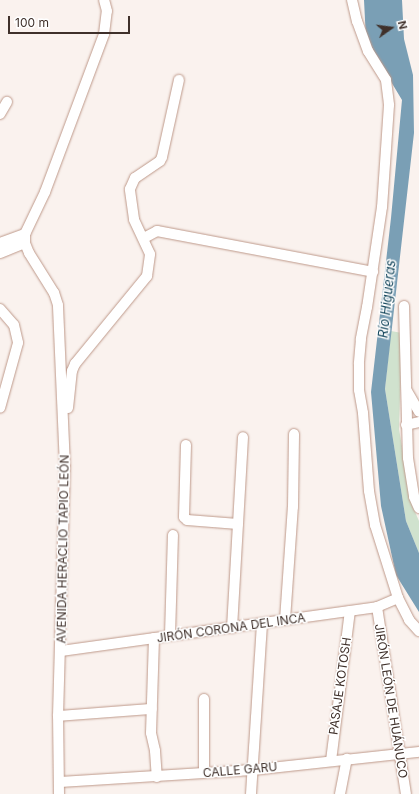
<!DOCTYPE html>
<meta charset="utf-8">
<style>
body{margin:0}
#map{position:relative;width:419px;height:794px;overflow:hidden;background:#faf2ee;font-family:Inter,sans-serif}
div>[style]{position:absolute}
.green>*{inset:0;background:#d0e2ce}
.water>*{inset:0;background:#7a9fb5}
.roads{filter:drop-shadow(0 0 1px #be998a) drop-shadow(0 0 1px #be998a)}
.minor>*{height:10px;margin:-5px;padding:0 5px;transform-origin:5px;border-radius:5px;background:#fff}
span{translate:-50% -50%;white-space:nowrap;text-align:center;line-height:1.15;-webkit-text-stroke:3px #fff;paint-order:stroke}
.street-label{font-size:12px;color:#3f302a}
.water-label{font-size:13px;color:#073c53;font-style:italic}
.north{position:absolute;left:371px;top:8px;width:40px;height:40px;-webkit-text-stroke:3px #fff;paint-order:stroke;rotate:76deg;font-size:11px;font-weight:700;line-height:16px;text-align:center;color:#3f302a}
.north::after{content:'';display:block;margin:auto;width:14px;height:18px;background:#3f302a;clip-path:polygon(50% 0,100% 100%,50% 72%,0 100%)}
.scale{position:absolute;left:8px;top:16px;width:122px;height:18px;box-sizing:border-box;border:2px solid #3f302a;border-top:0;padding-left:5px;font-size:12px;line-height:14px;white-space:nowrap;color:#3f302a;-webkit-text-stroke:3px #fff;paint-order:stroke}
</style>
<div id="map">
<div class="green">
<i style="clip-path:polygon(391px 331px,402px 333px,399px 429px,412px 505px,419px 521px,419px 553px,406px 521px,385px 389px)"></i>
</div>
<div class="water">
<i style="clip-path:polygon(364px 0,402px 0,404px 39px,413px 75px,414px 133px,385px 389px,406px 521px,419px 553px,419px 612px,396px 575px,381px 506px,371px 392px,391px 218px,402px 100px,366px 40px)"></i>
</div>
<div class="roads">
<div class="minor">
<i style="left:352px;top:0;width:22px;rotate:77deg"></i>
<i style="left:357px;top:21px;width:32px;rotate:70deg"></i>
<i style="left:368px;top:51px;width:34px;rotate:58deg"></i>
<i style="left:386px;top:80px;width:25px;rotate:83deg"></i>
<i style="left:389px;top:105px;width:102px;rotate:93.9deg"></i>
<i style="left:382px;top:207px;width:101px;rotate:98.5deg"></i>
<i style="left:367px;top:307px;width:33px;rotate:101deg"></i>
<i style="left:361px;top:339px;width:25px;rotate:95deg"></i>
<i style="left:359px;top:364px;width:26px;rotate:90deg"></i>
<i style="left:359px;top:390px;width:23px;rotate:80deg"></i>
<i style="left:363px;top:413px;width:78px;rotate:85.6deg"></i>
<i style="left:369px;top:491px;width:35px;rotate:80deg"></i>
<i style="left:375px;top:525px;width:77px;rotate:72.5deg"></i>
<i style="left:398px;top:598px;width:25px;rotate:63deg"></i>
<i style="left:409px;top:620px;width:15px;rotate:48deg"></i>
<i style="left:0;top:114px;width:14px;rotate:-60deg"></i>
<i style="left:144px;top:238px;width:15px;rotate:-28deg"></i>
<i style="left:157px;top:231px;width:220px;rotate:10.7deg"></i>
<i style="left:0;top:243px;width:27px;rotate:-20deg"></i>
<i style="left:0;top:253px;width:27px;rotate:-22deg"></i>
<i style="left:404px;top:306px;width:152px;rotate:88.5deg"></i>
<i style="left:408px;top:458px;width:39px;rotate:81deg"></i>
<i style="left:414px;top:497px;width:12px;rotate:66deg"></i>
<i style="left:0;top:309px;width:21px;rotate:49deg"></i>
<i style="left:14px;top:325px;width:18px;rotate:77deg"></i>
<i style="left:18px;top:343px;width:67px;rotate:105.5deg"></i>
<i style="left:407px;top:391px;width:24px;rotate:60deg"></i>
<i style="left:68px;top:408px;width:37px;rotate:-84deg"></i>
<i style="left:72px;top:371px;width:8px;rotate:-67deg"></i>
<i style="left:75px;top:364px;width:114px;rotate:-50.7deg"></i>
<i style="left:147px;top:276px;width:22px;rotate:-82deg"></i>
<i style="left:150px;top:254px;width:38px;rotate:-115deg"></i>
<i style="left:134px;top:219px;width:30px;rotate:-98deg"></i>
<i style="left:130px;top:189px;width:12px;rotate:-66deg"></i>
<i style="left:135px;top:178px;width:30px;rotate:-34deg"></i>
<i style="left:160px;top:161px;width:4px;rotate:-63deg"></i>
<i style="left:162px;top:157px;width:79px;rotate:-77.6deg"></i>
<i style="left:406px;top:425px;width:13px;rotate:-13deg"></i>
<i style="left:186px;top:445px;width:72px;rotate:91.6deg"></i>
<i style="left:184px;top:517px;width:4px;rotate:45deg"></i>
<i style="left:187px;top:520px;width:51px;rotate:4.5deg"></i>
<i style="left:377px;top:607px;width:189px;rotate:81.2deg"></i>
<i style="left:285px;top:620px;width:113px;rotate:-86deg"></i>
<i style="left:293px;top:507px;width:73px;rotate:-89.2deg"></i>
<i style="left:232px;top:628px;width:191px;rotate:-86.7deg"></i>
<i style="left:170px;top:635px;width:100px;rotate:-88.3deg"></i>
<i style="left:154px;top:638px;width:95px;rotate:91.8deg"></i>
<i style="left:151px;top:733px;width:18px;rotate:77deg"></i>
<i style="left:155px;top:751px;width:26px;rotate:86deg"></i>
<i style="left:61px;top:651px;width:319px;rotate:-7.9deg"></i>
<i style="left:377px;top:607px;width:23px;rotate:-23deg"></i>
<i style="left:204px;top:699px;width:74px;rotate:90deg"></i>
<i style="left:58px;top:716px;width:94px;rotate:-4.3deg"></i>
<i style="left:331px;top:761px;width:151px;rotate:-82.8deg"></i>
<i style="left:60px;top:782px;width:192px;rotate:-3.6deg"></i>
<i style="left:252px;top:770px;width:168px;rotate:-6.2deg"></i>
<i style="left:59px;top:794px;width:78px;rotate:-90.7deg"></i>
<i style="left:58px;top:716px;width:249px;rotate:-88.4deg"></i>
<i style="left:65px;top:467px;width:162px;rotate:-92.5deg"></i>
<i style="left:58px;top:305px;width:13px;rotate:-108deg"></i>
<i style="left:54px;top:293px;width:47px;rotate:-122deg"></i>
<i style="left:29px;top:253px;width:11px;rotate:-112deg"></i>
<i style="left:25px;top:243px;width:9px;rotate:-90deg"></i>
<i style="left:25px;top:234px;width:47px;rotate:-64.5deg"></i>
<i style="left:45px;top:192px;width:169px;rotate:-69.5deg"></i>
<i style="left:104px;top:34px;width:23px;rotate:-83deg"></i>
<i style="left:107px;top:11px;width:11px;rotate:-105deg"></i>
<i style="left:251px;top:794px;width:170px;rotate:-86.3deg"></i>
<i style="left:340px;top:794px;width:36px;rotate:-79deg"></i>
</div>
</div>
<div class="street-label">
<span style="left:63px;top:549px;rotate:-89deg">AVENIDA HERACLIO TAPIO LEÓN</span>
<span style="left:231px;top:628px;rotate:-8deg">JIRÓN CORONA DEL INCA</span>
<span style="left:340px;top:686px;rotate:-82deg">PASAJE KOTOSH</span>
<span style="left:391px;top:701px;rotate:81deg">JIRÓN LEÓN DE HUÁNUCO</span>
<span style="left:240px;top:770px;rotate:-5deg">CALLE GARU</span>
</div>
<div class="water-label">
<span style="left:387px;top:299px;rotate:-84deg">Río Higueras</span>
</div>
<div class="north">N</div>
<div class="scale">100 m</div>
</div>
